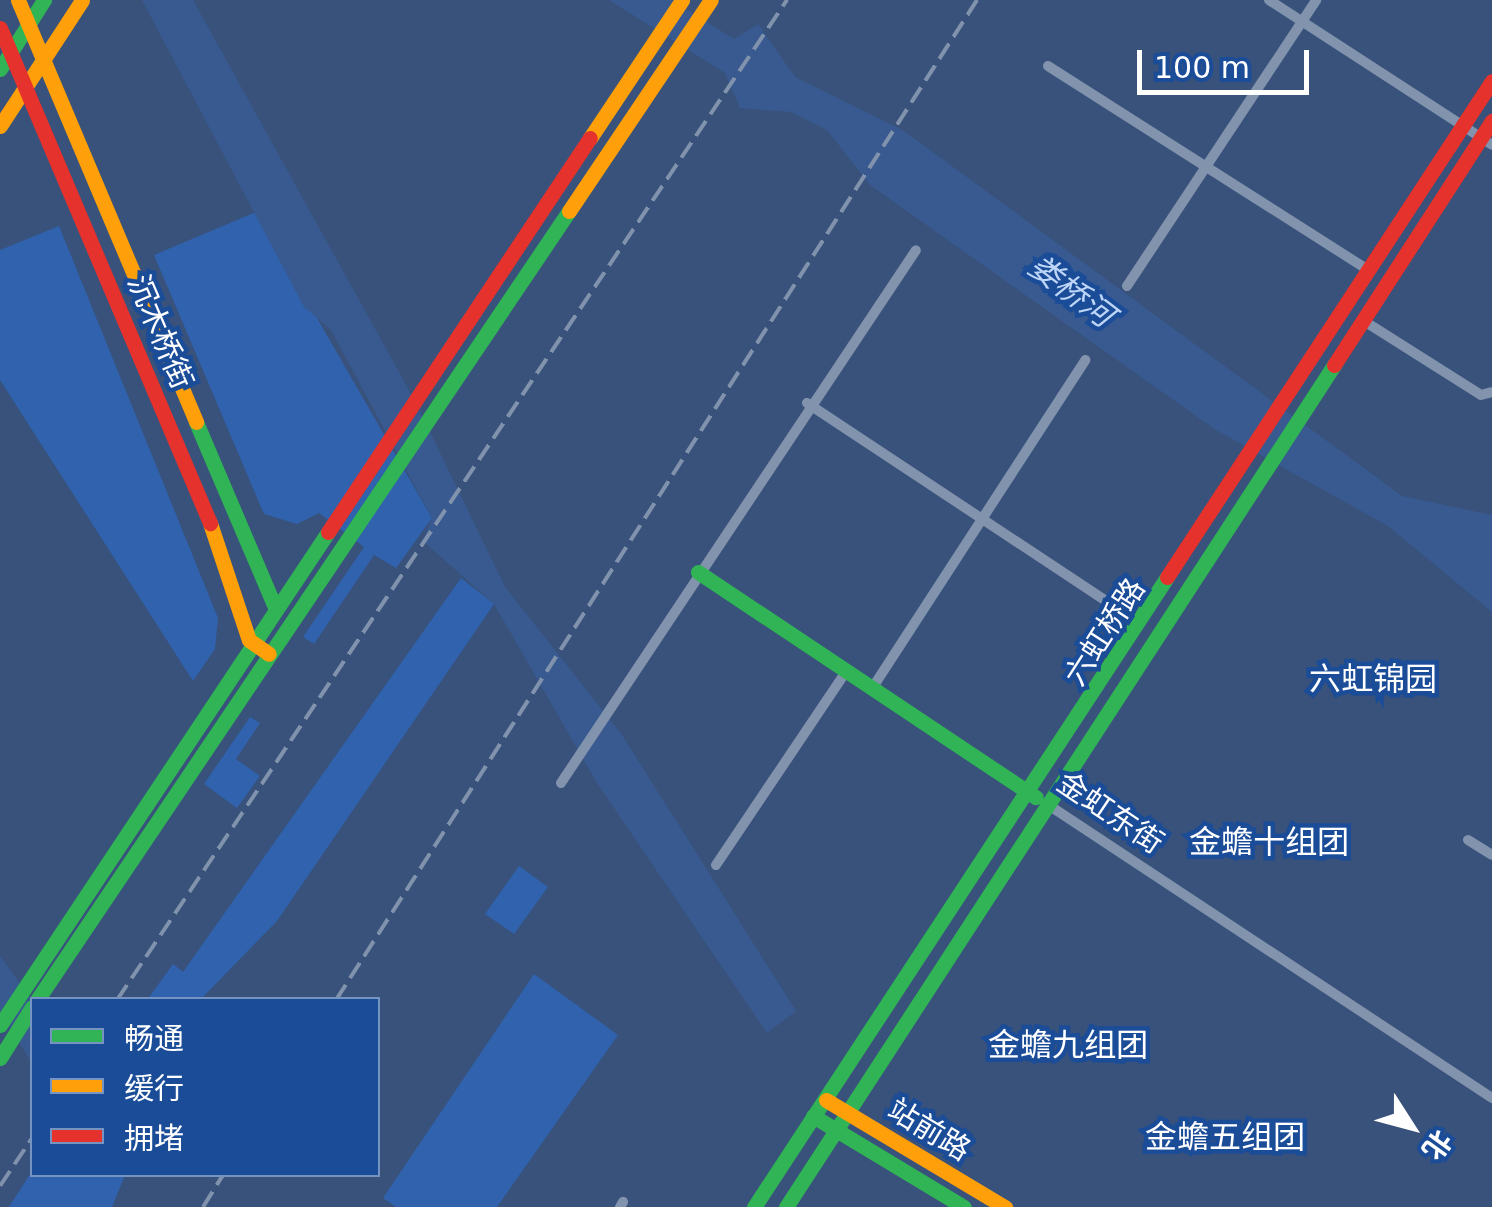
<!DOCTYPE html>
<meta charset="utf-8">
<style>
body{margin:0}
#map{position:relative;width:1492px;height:1207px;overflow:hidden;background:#38527b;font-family:"DejaVu Sans","Noto Sans SC",sans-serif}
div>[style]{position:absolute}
.green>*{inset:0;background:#3062ad}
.water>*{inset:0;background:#385a90}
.street>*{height:10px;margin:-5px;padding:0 5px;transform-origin:5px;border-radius:5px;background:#8293ad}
.fast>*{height:15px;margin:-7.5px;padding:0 7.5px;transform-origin:7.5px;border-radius:7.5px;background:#30b455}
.slow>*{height:15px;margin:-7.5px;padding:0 7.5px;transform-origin:7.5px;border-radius:7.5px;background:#ff9f0a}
.jam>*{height:15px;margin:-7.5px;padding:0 7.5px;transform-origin:7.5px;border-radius:7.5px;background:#e5322d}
.rail>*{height:4px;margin-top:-2px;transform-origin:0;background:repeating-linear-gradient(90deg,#8092ac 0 18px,transparent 0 26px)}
span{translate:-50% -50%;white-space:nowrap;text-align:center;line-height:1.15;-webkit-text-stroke:9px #1b4c98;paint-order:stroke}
.street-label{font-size:30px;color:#fff}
.water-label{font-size:32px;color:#bdd5f7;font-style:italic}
.neighbourhood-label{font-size:32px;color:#fff}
.legend{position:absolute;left:30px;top:997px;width:350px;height:180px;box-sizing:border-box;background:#1b4c98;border:2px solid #7694c1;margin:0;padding:12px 18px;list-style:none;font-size:30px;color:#fff}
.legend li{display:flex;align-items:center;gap:20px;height:50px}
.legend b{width:50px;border:2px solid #7694c1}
.north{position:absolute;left:1362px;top:1077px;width:100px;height:100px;-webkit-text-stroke:8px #1b4c98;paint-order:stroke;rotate:126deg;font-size:28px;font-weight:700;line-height:40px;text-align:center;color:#fff}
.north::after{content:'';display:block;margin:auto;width:35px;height:45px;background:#fff;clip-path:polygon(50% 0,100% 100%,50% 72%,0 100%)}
.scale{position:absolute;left:1137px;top:50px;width:172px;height:45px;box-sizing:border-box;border:5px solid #fff;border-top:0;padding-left:12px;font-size:30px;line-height:35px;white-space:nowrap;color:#fff;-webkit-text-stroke:8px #1b4c98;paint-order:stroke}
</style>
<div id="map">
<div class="green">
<i style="clip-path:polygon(256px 212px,432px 518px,396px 568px,374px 555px,314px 644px,303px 637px,364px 547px,319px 513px,297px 524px,264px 514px,154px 255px)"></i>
<i style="clip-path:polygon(59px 226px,218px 618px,215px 649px,193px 681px,0 380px,0 250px)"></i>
<i style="clip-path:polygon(461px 578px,494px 604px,277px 921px,201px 999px,147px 1000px,173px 964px,183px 972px)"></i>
<i style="clip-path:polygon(250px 717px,260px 723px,236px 759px,260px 776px,237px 808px,204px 784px)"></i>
<i style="clip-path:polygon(519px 866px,548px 887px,514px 934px,485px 914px)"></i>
<i style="clip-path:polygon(534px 974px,618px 1035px,497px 1207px,396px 1207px,383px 1198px)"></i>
<i style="clip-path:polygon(32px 1171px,32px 1174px,125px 1175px,112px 1207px,9px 1207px)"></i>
</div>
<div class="water">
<i style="clip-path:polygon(142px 0,193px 0,415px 401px,505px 587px,622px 735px,796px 1011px,767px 1033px,597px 783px,494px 604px,423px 541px,432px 518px,331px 330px,304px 307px)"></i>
<i style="clip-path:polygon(609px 0,672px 0,734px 39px,758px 24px,795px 77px,904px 131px,1402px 496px,1492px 515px,1492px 612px,1388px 526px,1216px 430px,870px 185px,827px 130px,791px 112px,740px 108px,725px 73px)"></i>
<i style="clip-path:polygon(0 956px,32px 1000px,32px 1063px,0 1013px)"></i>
</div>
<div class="street">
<i style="left:1269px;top:0;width:266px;rotate:33deg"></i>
<i style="left:1048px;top:66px;width:382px;rotate:32.5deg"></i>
<i style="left:1127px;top:286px;width:343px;rotate:-56.5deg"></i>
<i style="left:1364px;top:321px;width:138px;rotate:32.3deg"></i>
<i style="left:1481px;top:395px;width:11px;rotate:-15deg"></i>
<i style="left:807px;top:403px;width:399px;rotate:33.5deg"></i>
<i style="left:873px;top:687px;width:390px;rotate:-57deg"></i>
<i style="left:561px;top:783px;width:640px;rotate:-56.33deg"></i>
<i style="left:1050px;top:806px;width:530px;rotate:33.45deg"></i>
<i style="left:1468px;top:840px;width:28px;rotate:32deg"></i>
<i style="left:716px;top:865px;width:235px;rotate:-56.1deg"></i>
<i style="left:620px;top:1207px;width:6px;rotate:-59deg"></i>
</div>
<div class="fast">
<i style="left:0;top:69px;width:82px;rotate:-57.5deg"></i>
<i style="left:196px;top:422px;width:204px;rotate:66.9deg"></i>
<i style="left:698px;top:572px;width:406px;rotate:33.7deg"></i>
<i style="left:37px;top:1000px;width:952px;rotate:-56.01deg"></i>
<i style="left:0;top:1025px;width:592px;rotate:-56.36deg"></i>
<i style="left:0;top:1058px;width:60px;rotate:-57.9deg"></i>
<i style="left:813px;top:1116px;width:176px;rotate:31.1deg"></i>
<i style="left:754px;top:1207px;width:753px;rotate:-56.75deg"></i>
<i style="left:786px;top:1207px;width:1005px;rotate:-56.94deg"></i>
</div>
<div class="slow">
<i style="left:18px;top:0;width:458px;rotate:67.1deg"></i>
<i style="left:0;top:126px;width:150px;rotate:-56.9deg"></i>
<i style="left:590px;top:138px;width:166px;rotate:-56.3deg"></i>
<i style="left:569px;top:211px;width:254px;rotate:-56.1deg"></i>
<i style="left:210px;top:523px;width:123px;rotate:71.6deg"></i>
<i style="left:249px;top:640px;width:24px;rotate:35deg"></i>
<i style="left:826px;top:1100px;width:209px;rotate:30.9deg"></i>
</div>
<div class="jam">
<i style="left:0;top:28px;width:538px;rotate:67.01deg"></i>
<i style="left:1334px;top:365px;width:291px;rotate:-57.1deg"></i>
<i style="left:328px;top:532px;width:473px;rotate:-56.4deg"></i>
<i style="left:1167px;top:577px;width:593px;rotate:-56.77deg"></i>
</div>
<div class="rail">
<i style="left:117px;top:1000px;width:1204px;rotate:-56.18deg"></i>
<i style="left:336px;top:1000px;width:1188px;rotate:-57.34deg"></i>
<i style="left:0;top:1186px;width:58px;rotate:-56.3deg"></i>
<i style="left:203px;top:1207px;width:39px;rotate:-58deg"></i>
</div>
<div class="street-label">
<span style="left:160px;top:332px;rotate:67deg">沉木桥街</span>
<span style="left:1105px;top:632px;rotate:-57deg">六虹桥路</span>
<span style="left:1110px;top:813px;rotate:34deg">金虹东街</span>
<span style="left:929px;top:1130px;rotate:31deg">站前路</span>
</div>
<div class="water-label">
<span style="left:1071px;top:291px;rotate:37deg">娄桥河</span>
</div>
<div class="neighbourhood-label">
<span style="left:1373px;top:679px">六虹锦园</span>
<span style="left:1269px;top:842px">金蟾十组团</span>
<span style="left:1068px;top:1045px">金蟾九组团</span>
<span style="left:1225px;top:1137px">金蟾五组团</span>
</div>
<ul class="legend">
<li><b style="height:12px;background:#30b455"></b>畅通</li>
<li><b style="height:12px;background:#ff9f0a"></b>缓行</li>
<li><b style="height:12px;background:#e5322d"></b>拥堵</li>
</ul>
<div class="north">北</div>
<div class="scale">100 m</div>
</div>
